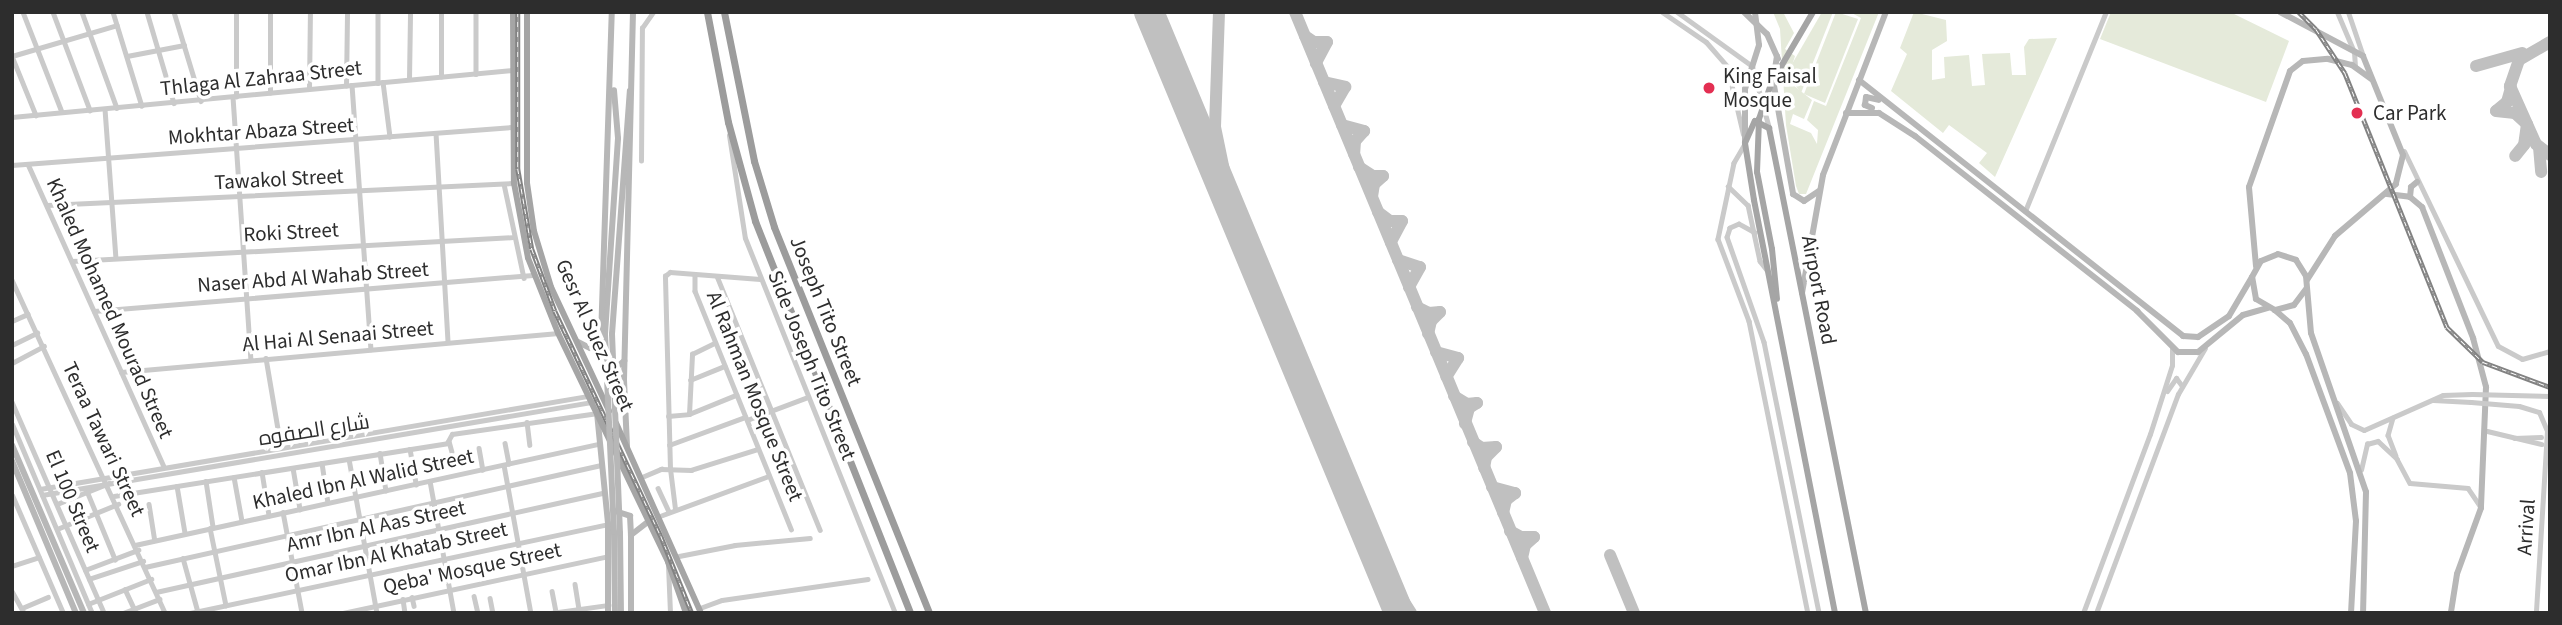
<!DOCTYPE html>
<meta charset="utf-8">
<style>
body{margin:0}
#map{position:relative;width:2562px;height:625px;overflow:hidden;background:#fff;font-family:"Source Sans 3",Cairo,sans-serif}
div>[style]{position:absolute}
.green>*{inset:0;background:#e5eada}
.taxiway>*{height:12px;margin:-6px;padding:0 6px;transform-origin:6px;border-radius:6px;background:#c0c0c0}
.runway>*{height:30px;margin:-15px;padding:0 15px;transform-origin:15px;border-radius:15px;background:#c0c0c0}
.minor>*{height:4.5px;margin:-2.25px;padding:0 2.25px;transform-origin:2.25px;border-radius:2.25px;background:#cacaca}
.tertiary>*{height:5px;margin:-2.5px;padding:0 2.5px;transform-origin:2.5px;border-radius:2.5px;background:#cacaca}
.secondary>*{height:6px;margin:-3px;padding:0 3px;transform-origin:3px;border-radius:3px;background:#b7b7b7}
.primary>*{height:6px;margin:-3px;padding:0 3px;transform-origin:3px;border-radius:3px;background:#a5a5a5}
.trunk>*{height:7px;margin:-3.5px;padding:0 3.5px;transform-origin:3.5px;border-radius:3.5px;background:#9c9c9c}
.rail>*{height:4.5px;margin-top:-2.25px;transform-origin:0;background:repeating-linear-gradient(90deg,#fff 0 5px,#828282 0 10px);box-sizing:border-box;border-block:2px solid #828282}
.tertiary-bridge>*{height:5px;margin:-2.5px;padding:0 2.5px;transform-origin:2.5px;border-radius:2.5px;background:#cacaca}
.secondary-bridge>*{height:6px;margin:-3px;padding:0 3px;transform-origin:3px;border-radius:3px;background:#b7b7b7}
.primary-bridge>*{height:6px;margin:-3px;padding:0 3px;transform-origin:3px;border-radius:3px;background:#a5a5a5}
.dots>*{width:19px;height:19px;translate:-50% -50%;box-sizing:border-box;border:4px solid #fff;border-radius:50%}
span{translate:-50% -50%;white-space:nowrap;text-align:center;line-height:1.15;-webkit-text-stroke:7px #fff;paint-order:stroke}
.poi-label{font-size:21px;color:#2d2d2d}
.left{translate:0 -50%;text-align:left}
.street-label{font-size:21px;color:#2d2d2d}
.frame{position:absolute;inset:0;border:14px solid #2d2d2d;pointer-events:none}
</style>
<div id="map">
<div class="green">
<i style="clip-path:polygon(1773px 12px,1783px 12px,1794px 33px,1785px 49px,1795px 56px,1790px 72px,1793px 85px,1812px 100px,1804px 119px,1793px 114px,1790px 124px,1811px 133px,1817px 144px,1818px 130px,1807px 120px,1814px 101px,1826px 106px,1861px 18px,1850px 12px,1879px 12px,1806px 194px,1799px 194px,1796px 186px,1786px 125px,1780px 29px)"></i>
<i style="clip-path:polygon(1822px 12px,1833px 12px,1801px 93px,1792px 81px,1792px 64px)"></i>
<i style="clip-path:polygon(1836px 12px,1858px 19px,1825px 103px,1804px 94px)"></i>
<i style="clip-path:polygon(1914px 12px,1946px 20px,1947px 41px,1932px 50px,1932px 80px,1945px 78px,1944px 57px,1969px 55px,1972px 86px,1985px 85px,1982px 54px,2010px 53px,2012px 75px,2026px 75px,2024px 47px,2029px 39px,2057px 38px,1995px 177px,1979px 163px,1987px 153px,1949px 125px,1943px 133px,1891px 91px,1907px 54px,1900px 48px)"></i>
<i style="clip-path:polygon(2111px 12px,2230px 12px,2289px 41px,2266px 102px,2100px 39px)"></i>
</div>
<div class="taxiway">
<i style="left:1219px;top:12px;width:115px;rotate:92deg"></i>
<i style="left:1215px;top:127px;width:89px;rotate:78.3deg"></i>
<i style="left:1295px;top:12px;width:651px;rotate:67.41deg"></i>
<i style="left:1305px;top:36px;width:11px;rotate:34deg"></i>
<i style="left:1314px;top:42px;width:13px"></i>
<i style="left:1327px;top:42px;width:24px;rotate:118deg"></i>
<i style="left:2550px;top:42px;width:36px;rotate:150deg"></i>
<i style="left:2519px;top:60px;width:28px;rotate:109deg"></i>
<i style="left:2510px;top:86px;width:64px;rotate:65.9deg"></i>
<i style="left:2536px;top:144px;width:18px;rotate:38deg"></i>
<i style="left:2476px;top:66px;width:48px;rotate:-15.8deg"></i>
<i style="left:1324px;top:82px;width:22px;rotate:13deg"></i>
<i style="left:1345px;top:87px;width:22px;rotate:120deg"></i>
<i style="left:2511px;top:88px;width:15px;rotate:106deg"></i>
<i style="left:2507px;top:102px;width:14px;rotate:141deg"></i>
<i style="left:2496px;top:111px;width:19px;rotate:6deg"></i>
<i style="left:2515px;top:113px;width:16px;rotate:43deg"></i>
<i style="left:2527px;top:124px;width:21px;rotate:98deg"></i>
<i style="left:2524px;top:145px;width:14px;rotate:129deg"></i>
<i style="left:1342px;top:125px;width:23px;rotate:15deg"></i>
<i style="left:1364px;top:131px;width:13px;rotate:132deg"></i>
<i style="left:1355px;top:141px;width:13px;rotate:94deg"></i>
<i style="left:2539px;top:147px;width:25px;rotate:85deg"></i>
<i style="left:1359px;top:167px;width:17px;rotate:33deg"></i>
<i style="left:1373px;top:176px;width:10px"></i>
<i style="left:1383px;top:176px;width:12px;rotate:138deg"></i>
<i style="left:1374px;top:184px;width:12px;rotate:99deg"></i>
<i style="left:1378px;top:212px;width:15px;rotate:37deg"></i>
<i style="left:1390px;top:221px;width:12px"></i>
<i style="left:1402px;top:221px;width:24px;rotate:118deg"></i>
<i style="left:1398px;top:260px;width:23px;rotate:18deg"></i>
<i style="left:1420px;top:267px;width:23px;rotate:119deg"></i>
<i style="left:1417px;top:307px;width:13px;rotate:27deg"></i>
<i style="left:1429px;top:313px;width:11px;rotate:-5deg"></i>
<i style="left:1440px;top:312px;width:13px;rotate:135deg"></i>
<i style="left:1431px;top:321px;width:13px;rotate:103deg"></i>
<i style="left:1436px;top:352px;width:23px;rotate:15deg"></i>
<i style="left:1458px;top:358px;width:22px;rotate:122deg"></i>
<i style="left:1454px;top:396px;width:15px;rotate:32deg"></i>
<i style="left:1467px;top:404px;width:10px;rotate:-6deg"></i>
<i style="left:1477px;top:403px;width:9px;rotate:148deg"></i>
<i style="left:1469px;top:408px;width:16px;rotate:105deg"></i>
<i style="left:1473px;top:442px;width:11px;rotate:34deg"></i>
<i style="left:1482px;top:448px;width:14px;rotate:-4deg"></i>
<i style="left:1496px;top:447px;width:14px;rotate:135deg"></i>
<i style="left:1486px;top:457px;width:11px;rotate:100deg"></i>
<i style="left:1492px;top:487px;width:24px;rotate:15deg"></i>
<i style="left:1515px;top:493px;width:11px;rotate:142deg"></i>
<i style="left:1506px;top:500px;width:13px;rotate:103deg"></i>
<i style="left:1510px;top:531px;width:13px;rotate:29deg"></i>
<i style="left:1521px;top:537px;width:13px"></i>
<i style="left:1534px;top:537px;width:12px;rotate:138deg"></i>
<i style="left:1525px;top:545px;width:13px;rotate:103deg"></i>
<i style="left:1610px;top:555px;width:63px;rotate:67.5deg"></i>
<i style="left:1377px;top:560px;width:63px;rotate:57.3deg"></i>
</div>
<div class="runway">
<i style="left:1149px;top:12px;width:651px;rotate:67.41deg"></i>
</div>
<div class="minor">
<i style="left:23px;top:12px;width:107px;rotate:68.7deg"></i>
<i style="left:53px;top:12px;width:105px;rotate:69.3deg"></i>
<i style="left:82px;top:12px;width:102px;rotate:70deg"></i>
<i style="left:113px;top:12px;width:98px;rotate:72.9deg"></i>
<i style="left:147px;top:12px;width:95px;rotate:73.5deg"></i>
<i style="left:174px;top:12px;width:93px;rotate:73.1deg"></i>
<i style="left:378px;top:12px;width:71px;rotate:90deg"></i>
<i style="left:476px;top:12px;width:62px;rotate:90deg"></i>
<i style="left:12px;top:56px;width:109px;rotate:-16.4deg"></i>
<i style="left:12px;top:56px;width:64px;rotate:67.9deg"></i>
<i style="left:127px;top:56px;width:58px;rotate:-10.9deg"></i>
<i style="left:441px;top:77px;width:65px;rotate:-90deg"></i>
<i style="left:409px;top:79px;width:67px;rotate:-89.1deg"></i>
<i style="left:383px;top:82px;width:55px;rotate:82.7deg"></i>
<i style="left:352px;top:85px;width:265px;rotate:85.9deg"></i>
<i style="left:346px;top:86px;width:74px;rotate:-89.2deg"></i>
<i style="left:309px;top:89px;width:77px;rotate:-89.3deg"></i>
<i style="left:270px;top:93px;width:81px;rotate:-90deg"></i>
<i style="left:233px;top:97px;width:263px;rotate:86.1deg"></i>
<i style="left:236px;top:97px;width:85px;rotate:-90deg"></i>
<i style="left:105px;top:109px;width:149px;rotate:85.8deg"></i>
<i style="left:12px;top:117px;width:502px;rotate:-5.37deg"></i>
<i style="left:436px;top:133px;width:209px;rotate:86.7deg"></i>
<i style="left:1745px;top:144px;width:22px;rotate:120deg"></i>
<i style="left:1734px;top:163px;width:78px;rotate:101.9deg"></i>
<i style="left:1718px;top:239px;width:88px;rotate:69.3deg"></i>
<i style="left:1749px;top:321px;width:298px;rotate:78.6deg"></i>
<i style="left:641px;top:161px;width:133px;rotate:-89.6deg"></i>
<i style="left:642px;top:28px;width:19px;rotate:-55deg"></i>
<i style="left:28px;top:164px;width:330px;rotate:65.8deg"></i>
<i style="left:12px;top:165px;width:501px;rotate:-4.35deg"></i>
<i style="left:504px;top:184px;width:96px;rotate:78deg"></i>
<i style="left:1728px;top:186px;width:28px;rotate:44deg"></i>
<i style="left:1748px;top:205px;width:57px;rotate:77.9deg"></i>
<i style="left:1760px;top:261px;width:11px;rotate:52deg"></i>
<i style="left:47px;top:205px;width:468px;rotate:-2.7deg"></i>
<i style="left:1755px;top:233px;width:18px;rotate:-151deg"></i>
<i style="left:1739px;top:224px;width:10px;rotate:156deg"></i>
<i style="left:1730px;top:228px;width:9px;rotate:108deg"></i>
<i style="left:1727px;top:237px;width:111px;rotate:70.6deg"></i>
<i style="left:1764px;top:342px;width:277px;rotate:78.5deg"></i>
<i style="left:72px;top:261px;width:441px;rotate:-3.1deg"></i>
<i style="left:695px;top:274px;width:17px;rotate:90deg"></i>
<i style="left:695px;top:291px;width:257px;rotate:68deg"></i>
<i style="left:717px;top:276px;width:274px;rotate:67.9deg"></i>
<i style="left:12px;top:280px;width:366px;rotate:65.3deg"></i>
<i style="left:94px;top:311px;width:440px;rotate:-4.7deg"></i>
<i style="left:12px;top:321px;width:17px;rotate:-24deg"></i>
<i style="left:12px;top:345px;width:28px;rotate:-26deg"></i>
<i style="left:266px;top:358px;width:90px;rotate:80.4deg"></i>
<i style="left:12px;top:363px;width:36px;rotate:-28deg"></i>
<i style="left:121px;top:372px;width:439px;rotate:-5.1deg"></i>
<i style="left:690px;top:380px;width:37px;rotate:-22deg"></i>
<i style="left:12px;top:402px;width:230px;rotate:66.4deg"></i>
<i style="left:689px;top:414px;width:60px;rotate:-87.1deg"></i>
<i style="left:692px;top:354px;width:25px;rotate:-26deg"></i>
<i style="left:668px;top:416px;width:21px;rotate:-5deg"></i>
<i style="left:689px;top:414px;width:51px;rotate:-22deg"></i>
<i style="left:2393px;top:418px;width:18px;rotate:106deg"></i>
<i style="left:2388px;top:435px;width:22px;rotate:69deg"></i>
<i style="left:747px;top:420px;width:65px;rotate:-20.7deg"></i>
<i style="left:527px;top:422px;width:23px;rotate:83deg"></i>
<i style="left:449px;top:441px;width:11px;rotate:75deg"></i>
<i style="left:505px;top:443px;width:21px;rotate:79deg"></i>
<i style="left:669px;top:445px;width:81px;rotate:-20.2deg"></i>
<i style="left:479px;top:448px;width:22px;rotate:80deg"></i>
<i style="left:410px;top:449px;width:36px;rotate:80deg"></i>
<i style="left:380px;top:453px;width:38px;rotate:81deg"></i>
<i style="left:349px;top:459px;width:157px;rotate:79.7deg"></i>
<i style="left:322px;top:463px;width:40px;rotate:81.5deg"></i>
<i style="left:504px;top:465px;width:150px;rotate:79.7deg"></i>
<i style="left:293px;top:468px;width:42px;rotate:80.3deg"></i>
<i style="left:2361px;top:470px;width:27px;rotate:-77deg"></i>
<i style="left:2367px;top:444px;width:11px;rotate:-15deg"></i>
<i style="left:2378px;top:441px;width:26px;rotate:43deg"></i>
<i style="left:2397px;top:459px;width:27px;rotate:62deg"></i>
<i style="left:2410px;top:483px;width:58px;rotate:4.9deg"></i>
<i style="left:2468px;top:488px;width:23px;rotate:56deg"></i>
<i style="left:262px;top:472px;width:44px;rotate:80.8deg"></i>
<i style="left:234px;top:477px;width:45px;rotate:79.7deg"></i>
<i style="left:642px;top:477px;width:21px;rotate:-23deg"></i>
<i style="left:661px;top:469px;width:30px;rotate:2deg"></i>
<i style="left:691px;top:470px;width:70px;rotate:-17.4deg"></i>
<i style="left:206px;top:481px;width:47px;rotate:81.3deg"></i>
<i style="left:430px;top:481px;width:134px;rotate:79.7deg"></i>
<i style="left:177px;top:486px;width:48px;rotate:80.3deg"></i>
<i style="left:658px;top:488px;width:26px;rotate:65deg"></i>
<i style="left:40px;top:489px;width:556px;rotate:-9.63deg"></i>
<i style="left:87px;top:491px;width:74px;rotate:67.6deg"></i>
<i style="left:42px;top:495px;width:558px;rotate:-9.6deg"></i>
<i style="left:114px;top:496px;width:337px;rotate:-9deg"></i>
<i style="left:447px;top:443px;width:10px;rotate:-61deg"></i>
<i style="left:452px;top:434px;width:147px;rotate:-8.2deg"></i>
<i style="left:57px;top:504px;width:56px;rotate:-22deg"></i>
<i style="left:149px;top:504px;width:36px;rotate:81deg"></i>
<i style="left:675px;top:509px;width:40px;rotate:-97.1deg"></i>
<i style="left:670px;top:469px;width:193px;rotate:-91.5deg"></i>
<i style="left:665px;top:276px;width:6px;rotate:-39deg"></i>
<i style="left:670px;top:272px;width:90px;rotate:4.4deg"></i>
<i style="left:283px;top:512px;width:103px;rotate:79.3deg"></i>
<i style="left:660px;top:516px;width:116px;rotate:-20.2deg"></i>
<i style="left:210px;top:528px;width:79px;rotate:78.3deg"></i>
<i style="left:57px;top:529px;width:66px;rotate:-22.3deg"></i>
<i style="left:135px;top:545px;width:474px;rotate:-12.3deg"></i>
<i style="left:679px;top:556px;width:57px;rotate:-11.1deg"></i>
<i style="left:735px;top:545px;width:75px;rotate:-5.3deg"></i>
<i style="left:183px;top:558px;width:56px;rotate:74.5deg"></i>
<i style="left:12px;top:566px;width:28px;rotate:-18deg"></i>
<i style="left:145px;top:567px;width:467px;rotate:-12.6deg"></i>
<i style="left:85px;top:570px;width:57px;rotate:-20.7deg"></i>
<i style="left:89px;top:579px;width:57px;rotate:-18.4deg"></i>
<i style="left:575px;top:584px;width:25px;rotate:81deg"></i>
<i style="left:125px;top:589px;width:26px;rotate:65deg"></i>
<i style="left:12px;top:591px;width:25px;rotate:61deg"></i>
<i style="left:552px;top:591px;width:21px;rotate:79deg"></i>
<i style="left:156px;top:592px;width:459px;rotate:-12.5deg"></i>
<i style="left:474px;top:596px;width:17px;rotate:77deg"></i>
<i style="left:412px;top:597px;width:9px;rotate:77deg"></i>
<i style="left:490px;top:598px;width:15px;rotate:79deg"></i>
<i style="left:403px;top:599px;width:14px;rotate:82deg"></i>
<i style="left:88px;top:604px;width:68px;rotate:-21.6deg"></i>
<i style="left:22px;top:608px;width:28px;rotate:-23deg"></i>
<i style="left:700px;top:608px;width:23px;rotate:-20deg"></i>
<i style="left:722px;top:600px;width:147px;rotate:-8.2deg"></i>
<i style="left:123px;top:613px;width:39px;rotate:-21deg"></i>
<i style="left:190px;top:613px;width:427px;rotate:-12deg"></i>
<i style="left:343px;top:613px;width:271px;rotate:-12.1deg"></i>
<i style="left:551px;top:613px;width:58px;rotate:-8deg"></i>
</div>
<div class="tertiary">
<i style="left:1662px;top:12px;width:53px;rotate:34.3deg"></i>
<i style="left:1706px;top:42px;width:32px;rotate:49deg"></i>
<i style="left:1727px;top:66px;width:70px;rotate:76.8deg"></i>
<i style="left:1677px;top:12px;width:92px;rotate:35.8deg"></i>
<i style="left:1752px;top:66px;width:64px;rotate:74.7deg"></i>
<i style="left:2337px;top:12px;width:43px;rotate:67deg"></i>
<i style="left:2354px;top:52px;width:15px;rotate:86deg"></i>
<i style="left:2348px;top:12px;width:46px;rotate:71.2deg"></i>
<i style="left:729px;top:135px;width:104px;rotate:81.2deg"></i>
<i style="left:745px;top:238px;width:404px;rotate:68.2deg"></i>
<i style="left:2404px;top:151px;width:216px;rotate:64.3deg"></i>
<i style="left:2498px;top:346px;width:27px;rotate:28deg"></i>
<i style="left:2522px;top:359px;width:29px;rotate:-16deg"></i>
<i style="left:2025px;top:211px;width:215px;rotate:-67.9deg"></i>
<i style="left:2167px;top:391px;width:16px;rotate:-55deg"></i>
<i style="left:2176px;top:378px;width:10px;rotate:53deg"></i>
<i style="left:2433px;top:400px;width:38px;rotate:3deg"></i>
<i style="left:2337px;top:403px;width:25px;rotate:56deg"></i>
<i style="left:2351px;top:424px;width:14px;rotate:25deg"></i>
<i style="left:2364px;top:430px;width:86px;rotate:-23.9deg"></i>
<i style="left:2443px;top:395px;width:29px;rotate:-2deg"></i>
<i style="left:2519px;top:406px;width:21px;rotate:17deg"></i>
<i style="left:2539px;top:412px;width:21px;rotate:67deg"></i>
<i style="left:2547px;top:431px;width:182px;rotate:93.5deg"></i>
<i style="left:12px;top:424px;width:205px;rotate:67.1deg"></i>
<i style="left:2487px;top:431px;width:56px;rotate:13.5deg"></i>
<i style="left:2514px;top:438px;width:27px;rotate:-2deg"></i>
<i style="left:12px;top:495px;width:129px;rotate:66.6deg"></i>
<i style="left:668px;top:565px;width:48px;rotate:87.6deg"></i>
<i style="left:2083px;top:613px;width:191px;rotate:-69.5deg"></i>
<i style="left:2150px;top:434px;width:72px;rotate:-72.3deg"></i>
<i style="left:2172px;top:365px;width:16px;rotate:-90deg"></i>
<i style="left:2096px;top:613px;width:234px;rotate:-69.5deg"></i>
<i style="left:2178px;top:394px;width:53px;rotate:-59.6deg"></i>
</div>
<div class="secondary">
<i style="left:1744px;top:12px;width:32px;rotate:44deg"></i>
<i style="left:1767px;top:34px;width:27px;rotate:66deg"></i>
<i style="left:2280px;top:12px;width:94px;rotate:27.9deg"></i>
<i style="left:2363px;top:56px;width:107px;rotate:68deg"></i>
<i style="left:2403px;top:155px;width:30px;rotate:104deg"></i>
<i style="left:2396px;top:184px;width:80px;rotate:139.6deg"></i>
<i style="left:2335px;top:236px;width:52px;rotate:122.5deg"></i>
<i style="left:1777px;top:56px;width:24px;rotate:99deg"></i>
<i style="left:1773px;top:80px;width:116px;rotate:80deg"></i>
<i style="left:1793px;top:194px;width:13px;rotate:32deg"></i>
<i style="left:1804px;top:201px;width:18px;rotate:-34deg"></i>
<i style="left:1859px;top:80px;width:413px;rotate:38.3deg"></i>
<i style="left:2183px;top:336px;width:15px;rotate:4deg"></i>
<i style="left:2198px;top:337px;width:37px;rotate:-34deg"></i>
<i style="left:2229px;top:316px;width:45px;rotate:-59.5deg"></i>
<i style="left:1872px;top:108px;width:8px;rotate:-157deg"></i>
<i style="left:1865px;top:105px;width:8px;rotate:-83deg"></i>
<i style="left:1866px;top:97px;width:13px;rotate:13deg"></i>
<i style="left:1846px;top:113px;width:33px"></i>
<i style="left:1879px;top:113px;width:43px;rotate:32.6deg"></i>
<i style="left:1915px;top:136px;width:283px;rotate:38.2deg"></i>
<i style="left:2137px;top:311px;width:58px;rotate:45deg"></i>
<i style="left:2178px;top:352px;width:20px"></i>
<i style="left:2198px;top:352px;width:58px;rotate:-39.4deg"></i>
<i style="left:2243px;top:315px;width:26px;rotate:-16deg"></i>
<i style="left:1745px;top:141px;width:52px;rotate:-90deg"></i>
<i style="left:1745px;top:89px;width:46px;rotate:-72.3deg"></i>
<i style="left:1759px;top:45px;width:33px;rotate:-97deg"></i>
<i style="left:2387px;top:194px;width:23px;rotate:7deg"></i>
<i style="left:2410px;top:197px;width:16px;rotate:40deg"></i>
<i style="left:2422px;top:207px;width:141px;rotate:68.7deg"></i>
<i style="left:2473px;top:338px;width:51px;rotate:75.1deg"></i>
<i style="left:2486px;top:387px;width:121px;rotate:92.4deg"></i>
<i style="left:2481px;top:508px;width:70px;rotate:110deg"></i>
<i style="left:2457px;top:574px;width:39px;rotate:99deg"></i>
<i style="left:2410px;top:197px;width:10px;rotate:-84deg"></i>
<i style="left:2411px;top:187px;width:8px;rotate:-40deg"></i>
<i style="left:2256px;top:266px;width:79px;rotate:-95.1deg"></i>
<i style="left:2249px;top:187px;width:123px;rotate:-70.5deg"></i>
<i style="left:2290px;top:71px;width:16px;rotate:-38deg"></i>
<i style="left:2303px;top:61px;width:25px;rotate:-5deg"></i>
<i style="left:2328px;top:59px;width:25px;rotate:14deg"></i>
<i style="left:2352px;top:65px;width:24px;rotate:36deg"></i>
<i style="left:2306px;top:289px;width:20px;rotate:127deg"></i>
<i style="left:2294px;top:305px;width:20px;rotate:165deg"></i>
<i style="left:2275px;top:310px;width:22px;rotate:-150deg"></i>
<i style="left:2256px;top:299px;width:22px;rotate:-100deg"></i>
<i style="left:2252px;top:277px;width:18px;rotate:-61deg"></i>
<i style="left:2261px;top:261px;width:18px;rotate:-22deg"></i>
<i style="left:2278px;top:254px;width:19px;rotate:18deg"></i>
<i style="left:2296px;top:260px;width:19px;rotate:58deg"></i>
<i style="left:2306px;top:276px;width:57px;rotate:85deg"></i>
<i style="left:2311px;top:333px;width:168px;rotate:70.9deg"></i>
<i style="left:2366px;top:492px;width:121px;rotate:91.4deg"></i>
<i style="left:1802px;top:293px;width:120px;rotate:-79.9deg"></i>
<i style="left:1823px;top:175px;width:175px;rotate:-68.9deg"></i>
<i style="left:2276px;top:311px;width:18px;rotate:41deg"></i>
<i style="left:2290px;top:323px;width:35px;rotate:63deg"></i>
<i style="left:2306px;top:354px;width:127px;rotate:69.7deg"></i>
<i style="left:2350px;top:473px;width:48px;rotate:82.9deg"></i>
<i style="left:2356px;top:521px;width:92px;rotate:93.1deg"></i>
<i style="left:605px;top:334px;width:196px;rotate:-86.2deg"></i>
<i style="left:618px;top:138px;width:48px;rotate:-94.8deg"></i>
<i style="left:612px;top:334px;width:244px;rotate:-85.8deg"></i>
<i style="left:601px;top:339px;width:25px;rotate:83deg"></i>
<i style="left:604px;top:364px;width:13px;rotate:18deg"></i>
<i style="left:616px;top:368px;width:11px;rotate:-41deg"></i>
<i style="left:578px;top:342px;width:13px;rotate:27deg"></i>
<i style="left:590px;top:348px;width:16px;rotate:-45deg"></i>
<i style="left:601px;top:337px;width:325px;rotate:-88.1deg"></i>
<i style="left:597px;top:413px;width:112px;rotate:84.3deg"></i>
<i style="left:608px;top:524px;width:89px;rotate:90deg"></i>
<i style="left:12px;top:445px;width:183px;rotate:66.8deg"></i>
<i style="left:627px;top:446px;width:66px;rotate:-92.6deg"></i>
<i style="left:624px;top:380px;width:368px;rotate:-88.6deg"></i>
<i style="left:12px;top:461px;width:165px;rotate:67.2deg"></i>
<i style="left:615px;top:511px;width:16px;rotate:18deg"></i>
<i style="left:630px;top:516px;width:18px;rotate:87deg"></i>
<i style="left:614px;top:532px;width:81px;rotate:89.3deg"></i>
<i style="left:620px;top:533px;width:80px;rotate:89.3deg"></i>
<i style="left:631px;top:613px;width:78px;rotate:-90deg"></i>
<i style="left:631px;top:535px;width:23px;rotate:-38deg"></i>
</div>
<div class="primary">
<i style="left:513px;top:12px;width:171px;rotate:89.7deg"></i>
<i style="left:514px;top:183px;width:76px;rotate:79.4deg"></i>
<i style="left:528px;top:258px;width:81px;rotate:68.2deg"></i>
<i style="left:558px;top:333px;width:254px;rotate:64.3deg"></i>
<i style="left:668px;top:562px;width:54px;rotate:70.6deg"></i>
<i style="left:527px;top:12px;width:171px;rotate:90deg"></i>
<i style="left:527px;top:183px;width:49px;rotate:81.7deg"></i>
<i style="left:534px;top:231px;width:59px;rotate:73.1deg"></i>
<i style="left:551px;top:287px;width:137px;rotate:64.9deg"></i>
<i style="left:1772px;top:249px;width:50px;rotate:84.3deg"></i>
<i style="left:616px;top:423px;width:208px;rotate:65.9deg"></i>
<i style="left:1835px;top:613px;width:421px;rotate:-101.1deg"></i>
<i style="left:1754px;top:200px;width:58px;rotate:-99deg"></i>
<i style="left:1745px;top:143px;width:24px;rotate:-66deg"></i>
<i style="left:1755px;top:121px;width:16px;rotate:27deg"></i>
<i style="left:1769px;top:128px;width:495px;rotate:78.7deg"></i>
</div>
<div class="trunk">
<i style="left:707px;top:12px;width:112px;rotate:79.2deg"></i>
<i style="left:728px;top:122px;width:103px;rotate:74.7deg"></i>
<i style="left:755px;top:221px;width:422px;rotate:68.4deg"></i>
<i style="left:724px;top:12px;width:152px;rotate:78.6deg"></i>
<i style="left:754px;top:161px;width:69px;rotate:73.1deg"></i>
<i style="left:774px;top:227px;width:416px;rotate:68.1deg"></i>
</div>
<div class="rail">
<i style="left:518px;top:12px;width:157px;rotate:90deg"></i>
<i style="left:518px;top:169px;width:81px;rotate:80.1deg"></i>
<i style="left:532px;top:249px;width:66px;rotate:69.6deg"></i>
<i style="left:555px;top:311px;width:249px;rotate:64.8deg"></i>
<i style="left:661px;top:536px;width:83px;rotate:68.1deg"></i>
<i style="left:2299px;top:12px;width:24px;rotate:45deg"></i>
<i style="left:2316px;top:29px;width:53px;rotate:56.6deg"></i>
<i style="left:2345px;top:73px;width:274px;rotate:68.1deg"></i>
<i style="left:2447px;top:327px;width:50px;rotate:44.2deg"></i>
<i style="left:2483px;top:362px;width:72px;rotate:20.5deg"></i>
</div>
<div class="tertiary-bridge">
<i style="left:2472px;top:394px;width:78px;rotate:1.5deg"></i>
<i style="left:2471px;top:402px;width:48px;rotate:4.8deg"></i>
</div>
<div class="secondary-bridge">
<i style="left:605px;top:334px;width:198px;rotate:87.4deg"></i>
<i style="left:612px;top:334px;width:199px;rotate:87.7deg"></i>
</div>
<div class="primary-bridge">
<i style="left:1772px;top:249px;width:78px;rotate:-101deg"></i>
<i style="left:1757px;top:172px;width:53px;rotate:-87.8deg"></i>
<i style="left:1759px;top:119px;width:39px;rotate:-71deg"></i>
<i style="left:1772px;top:82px;width:81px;rotate:-59.6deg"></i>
</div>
<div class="dots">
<i style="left:1709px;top:88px;background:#e32f52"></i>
<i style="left:2357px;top:113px;background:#e32f52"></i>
</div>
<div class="poi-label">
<span class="left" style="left:1723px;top:88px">King Faisal<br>Mosque</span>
<span class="left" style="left:2373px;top:113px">Car Park</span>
</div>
<div class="street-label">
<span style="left:261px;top:78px;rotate:-6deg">Thlaga Al Zahraa Street</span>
<span style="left:261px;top:131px;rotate:-4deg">Mokhtar Abaza Street</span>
<span style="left:279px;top:179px;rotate:-3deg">Tawakol Street</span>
<span style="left:291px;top:232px;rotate:-3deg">Roki Street</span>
<span style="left:313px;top:277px;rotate:-4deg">Naser Abd Al Wahab Street</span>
<span style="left:1819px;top:290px;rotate:79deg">Airport Road</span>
<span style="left:110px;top:308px;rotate:66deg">Khaled Mohamed Mourad Street</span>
<span style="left:826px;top:311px;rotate:68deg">Joseph Tito Street</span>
<span style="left:595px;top:335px;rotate:66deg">Gesr Al Suez Street</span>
<span style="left:338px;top:336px;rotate:-5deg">Al Hai Al Senaai Street</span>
<span style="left:812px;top:365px;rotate:68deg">Side Joseph Tito Street</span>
<span style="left:755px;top:396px;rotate:68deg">Al Rahman Mosque Street</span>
<span style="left:314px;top:430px;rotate:-9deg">شارع الصفوه</span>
<span style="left:104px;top:439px;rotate:65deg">Teraa Tawari Street</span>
<span style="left:363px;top:479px;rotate:-12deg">Khaled Ibn Al Walid Street</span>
<span style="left:73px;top:501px;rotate:67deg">El 100 Street</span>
<span style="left:376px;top:526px;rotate:-12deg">Amr Ibn Al Aas Street</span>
<span style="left:2526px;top:527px;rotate:-86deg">Arrival</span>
<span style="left:396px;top:552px;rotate:-12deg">Omar Ibn Al Khatab Street</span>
<span style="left:472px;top:568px;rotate:-12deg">Qeba' Mosque Street</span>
</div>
<div class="frame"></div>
</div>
